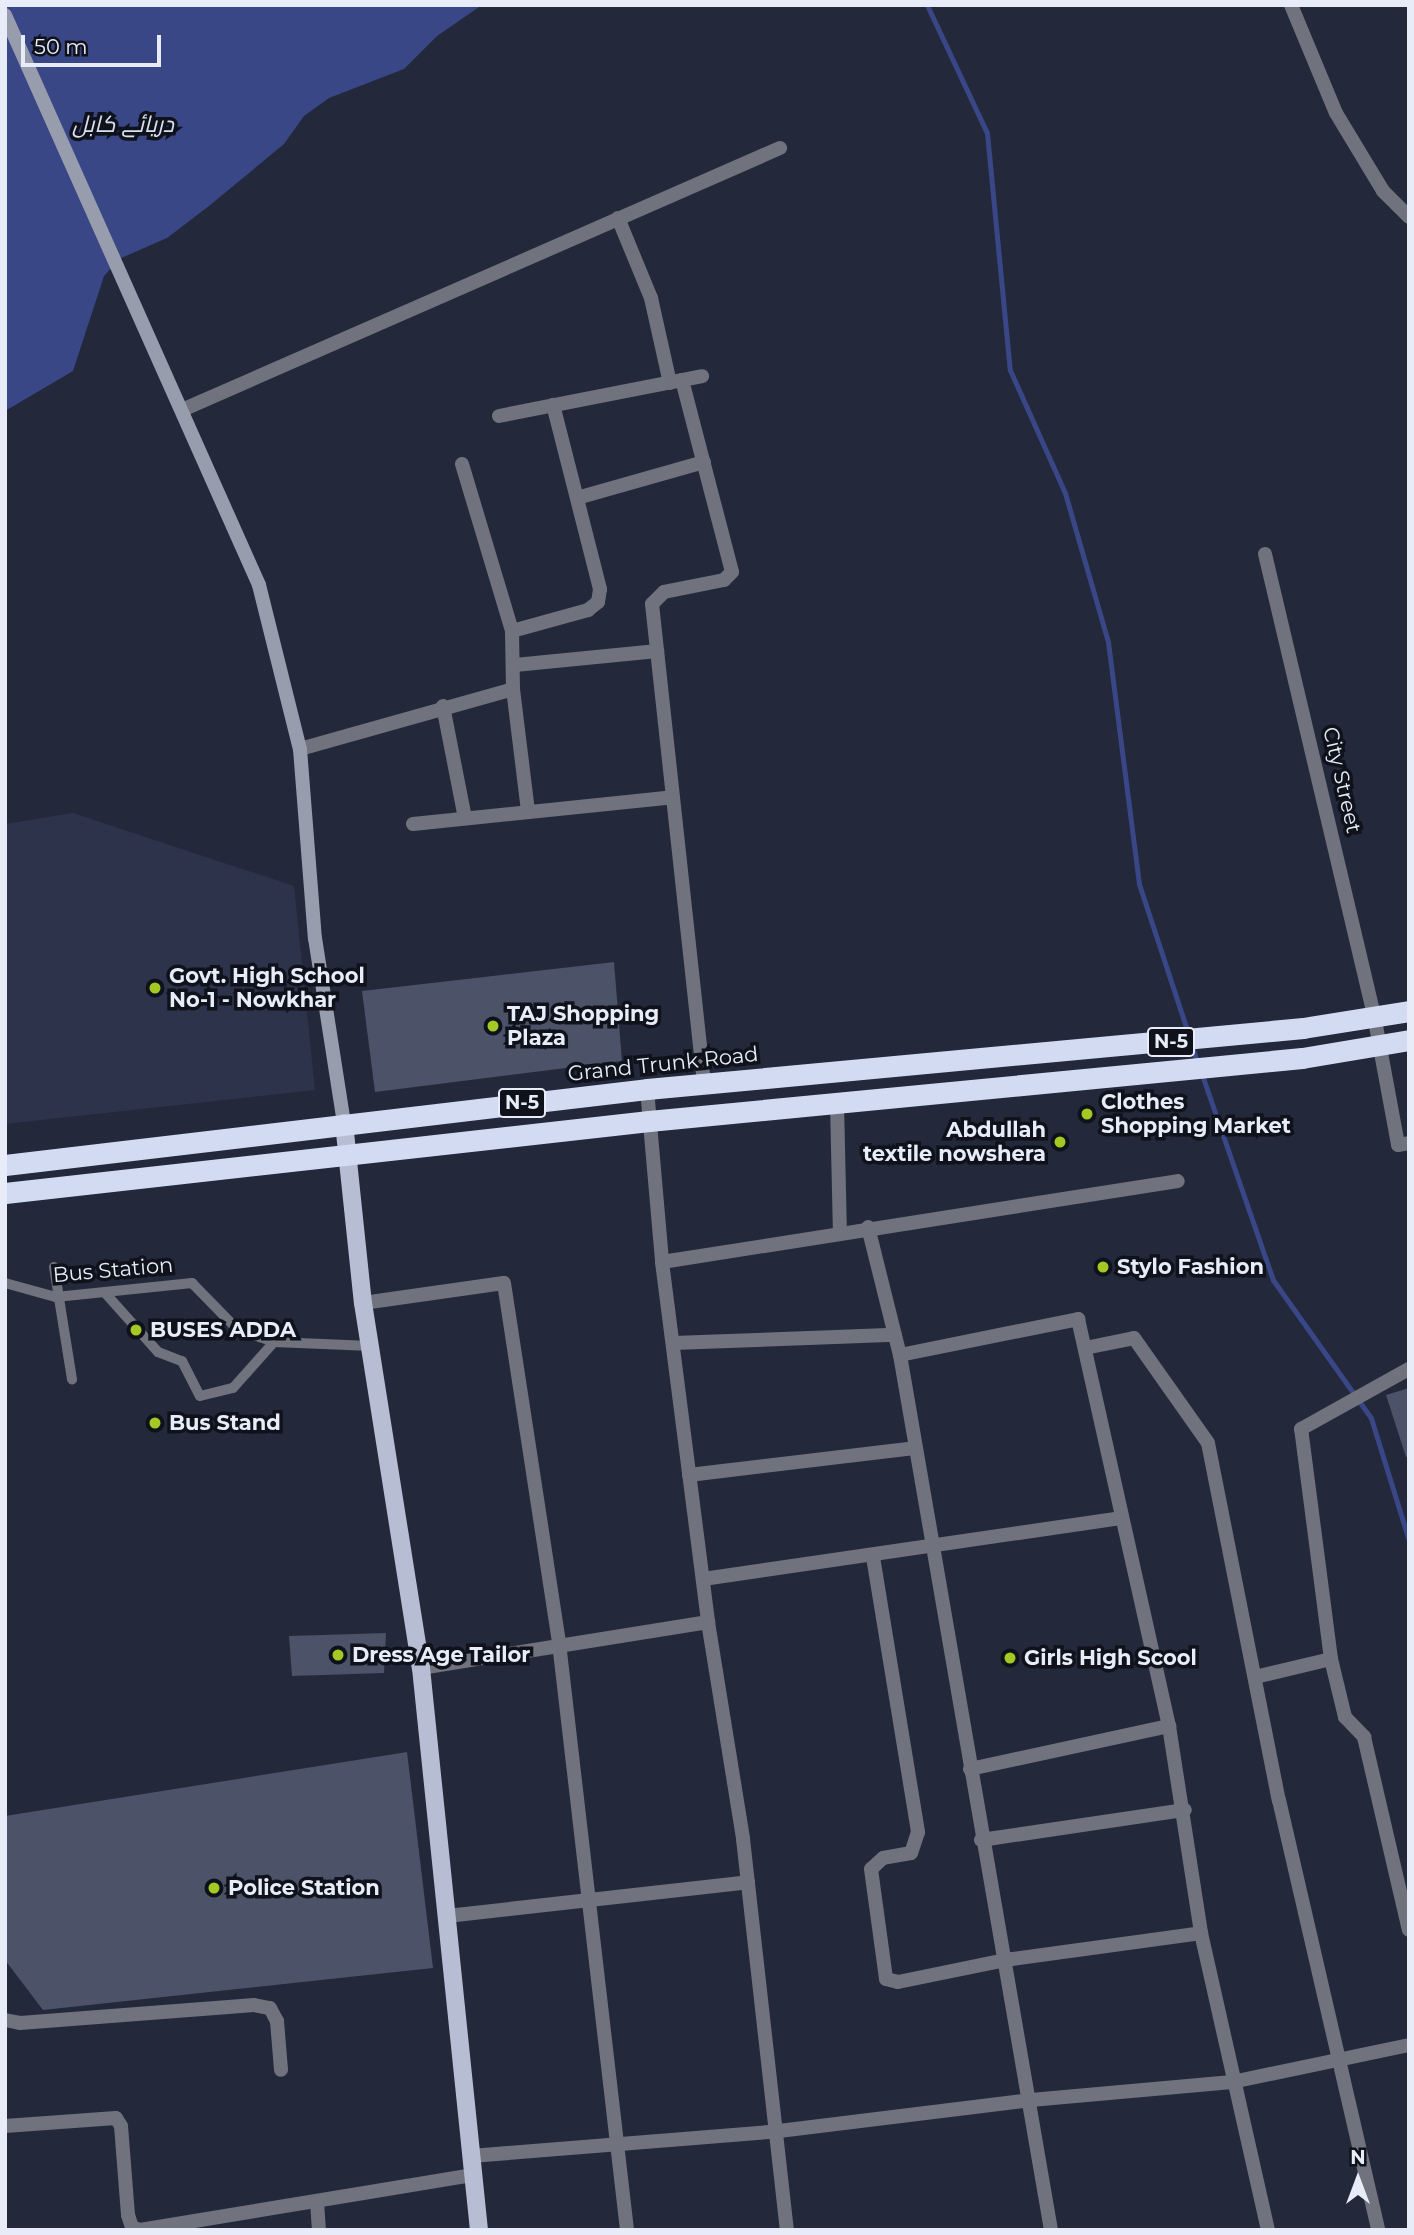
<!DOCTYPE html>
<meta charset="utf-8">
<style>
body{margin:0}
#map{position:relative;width:1414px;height:2235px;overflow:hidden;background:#23283b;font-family:Montserrat,Cairo,sans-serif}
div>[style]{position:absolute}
.built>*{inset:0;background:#2d334b}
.water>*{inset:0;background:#3a4787}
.stream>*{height:5px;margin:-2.5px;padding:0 2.5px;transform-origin:2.5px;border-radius:2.5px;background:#3a4787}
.building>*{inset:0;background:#4c5267}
.lane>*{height:10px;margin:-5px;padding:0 5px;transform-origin:5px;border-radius:5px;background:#70737d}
.street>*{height:14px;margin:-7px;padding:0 7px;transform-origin:7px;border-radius:7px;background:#70737d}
.secondary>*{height:14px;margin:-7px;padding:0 7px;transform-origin:7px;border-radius:7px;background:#989dad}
.primary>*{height:18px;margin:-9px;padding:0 9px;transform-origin:9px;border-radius:9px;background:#b7bdd2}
.highway>*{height:21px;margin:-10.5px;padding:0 10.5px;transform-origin:10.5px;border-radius:10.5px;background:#d3dbf3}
.dots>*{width:19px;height:19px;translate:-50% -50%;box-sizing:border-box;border:4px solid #0f121a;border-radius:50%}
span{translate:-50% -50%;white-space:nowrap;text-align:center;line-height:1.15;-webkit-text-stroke:7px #0f121a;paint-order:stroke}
.shield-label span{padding:2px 5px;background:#0f121a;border:2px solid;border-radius:5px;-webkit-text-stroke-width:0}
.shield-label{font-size:19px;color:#e8ecf9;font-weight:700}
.street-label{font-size:21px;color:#e8ecf9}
.poi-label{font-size:21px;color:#e8ecf9;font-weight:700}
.left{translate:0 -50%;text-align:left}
.right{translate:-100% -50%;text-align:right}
.water-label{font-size:23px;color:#d9dff3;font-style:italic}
.frame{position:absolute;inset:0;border:7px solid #e8ecf9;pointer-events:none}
.north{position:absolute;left:1323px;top:2144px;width:70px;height:70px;-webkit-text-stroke:5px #0f121a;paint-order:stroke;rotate:0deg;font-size:19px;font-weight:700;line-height:28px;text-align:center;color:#e8ecf9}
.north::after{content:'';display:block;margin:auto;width:24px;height:32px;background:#e8ecf9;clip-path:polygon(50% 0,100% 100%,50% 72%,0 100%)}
.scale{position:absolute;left:21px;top:35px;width:140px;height:32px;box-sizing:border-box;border:4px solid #e8ecf9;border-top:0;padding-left:9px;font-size:21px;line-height:24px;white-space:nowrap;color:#e8ecf9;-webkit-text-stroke:5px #0f121a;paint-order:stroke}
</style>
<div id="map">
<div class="built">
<i style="clip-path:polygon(73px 813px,294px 886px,315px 1090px,5px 1124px,5px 824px)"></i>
</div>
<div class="water">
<i style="clip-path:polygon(5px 5px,482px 5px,437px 36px,404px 69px,329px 98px,304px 116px,284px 144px,209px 206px,167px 238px,119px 259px,104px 276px,73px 371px,5px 411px)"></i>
</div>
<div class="stream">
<i style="left:927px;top:5px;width:141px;rotate:64.9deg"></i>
<i style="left:987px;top:133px;width:238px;rotate:84.5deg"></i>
<i style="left:1010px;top:370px;width:135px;rotate:65.9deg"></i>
<i style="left:1065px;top:493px;width:155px;rotate:73.9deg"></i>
<i style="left:1108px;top:642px;width:244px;rotate:82.7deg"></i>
<i style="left:1139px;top:884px;width:157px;rotate:71.8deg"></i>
<i style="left:1191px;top:1042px;width:22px;rotate:74deg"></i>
<i style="left:1201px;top:1072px;width:220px;rotate:70.9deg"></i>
<i style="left:1273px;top:1280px;width:169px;rotate:54.6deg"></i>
<i style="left:1371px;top:1418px;width:129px;rotate:72.8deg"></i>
</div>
<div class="building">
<i style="clip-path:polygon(614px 962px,622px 1061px,375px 1092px,362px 991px)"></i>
<i style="clip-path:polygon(1409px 1388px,1409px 1457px,1406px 1457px,1386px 1395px)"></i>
<i style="clip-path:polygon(386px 1633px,384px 1673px,292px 1676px,289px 1636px)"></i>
<i style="clip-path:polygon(407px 1752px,433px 1968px,43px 2010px,5px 1960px,5px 1816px)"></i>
</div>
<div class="lane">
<i style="left:54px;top:1267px;width:114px;rotate:80.9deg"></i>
<i style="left:5px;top:1283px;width:53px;rotate:15.4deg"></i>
<i style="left:56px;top:1297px;width:137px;rotate:-5.9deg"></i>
<i style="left:192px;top:1283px;width:66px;rotate:45.6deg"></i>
<i style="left:238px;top:1330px;width:38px;rotate:18deg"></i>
<i style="left:274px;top:1342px;width:97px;rotate:2.4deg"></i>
<i style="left:106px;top:1294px;width:78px;rotate:48.1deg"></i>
<i style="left:158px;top:1352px;width:26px;rotate:21deg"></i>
<i style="left:182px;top:1361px;width:39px;rotate:63deg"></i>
<i style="left:200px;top:1396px;width:34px;rotate:-14deg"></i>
<i style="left:233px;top:1388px;width:62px;rotate:-48.3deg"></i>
</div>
<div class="street">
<i style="left:1291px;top:5px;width:117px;rotate:67.4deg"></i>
<i style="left:1336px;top:113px;width:91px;rotate:58.9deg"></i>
<i style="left:1383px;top:191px;width:37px;rotate:45deg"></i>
<i style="left:618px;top:218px;width:87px;rotate:67.6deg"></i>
<i style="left:651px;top:298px;width:87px;rotate:77.4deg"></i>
<i style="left:682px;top:380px;width:198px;rotate:75.4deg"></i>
<i style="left:732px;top:572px;width:11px;rotate:135deg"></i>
<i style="left:724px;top:580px;width:61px;rotate:168.7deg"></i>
<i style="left:664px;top:592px;width:17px;rotate:135deg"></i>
<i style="left:652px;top:604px;width:483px;rotate:83.8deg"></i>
<i style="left:182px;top:410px;width:653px;rotate:-23.66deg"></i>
<i style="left:499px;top:416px;width:207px;rotate:-11.1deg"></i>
<i style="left:462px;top:464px;width:174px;rotate:73.3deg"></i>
<i style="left:512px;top:631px;width:58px;rotate:89deg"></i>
<i style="left:513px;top:689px;width:124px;rotate:83deg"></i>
<i style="left:577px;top:498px;width:132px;rotate:-15.8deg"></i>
<i style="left:1265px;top:554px;width:474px;rotate:76.7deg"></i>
<i style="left:1374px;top:1015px;width:132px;rotate:79.5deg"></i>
<i style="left:1398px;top:1145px;width:11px;rotate:-10deg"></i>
<i style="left:512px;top:631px;width:79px;rotate:-15.4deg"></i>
<i style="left:588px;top:610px;width:13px;rotate:-39deg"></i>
<i style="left:598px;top:602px;width:13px;rotate:-81deg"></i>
<i style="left:600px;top:589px;width:190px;rotate:-104.3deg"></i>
<i style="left:515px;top:665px;width:143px;rotate:-5.6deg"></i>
<i style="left:443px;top:706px;width:114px;rotate:78.9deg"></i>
<i style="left:300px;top:749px;width:221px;rotate:-15.7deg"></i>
<i style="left:413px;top:824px;width:261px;rotate:-5.9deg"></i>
<i style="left:647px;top:1089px;width:174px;rotate:85deg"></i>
<i style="left:662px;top:1262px;width:363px;rotate:82.7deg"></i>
<i style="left:708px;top:1622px;width:220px;rotate:80.8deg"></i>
<i style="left:743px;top:1839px;width:393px;rotate:83.6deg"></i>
<i style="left:837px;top:1103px;width:128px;rotate:88.7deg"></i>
<i style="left:868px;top:1227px;width:132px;rotate:76deg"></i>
<i style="left:900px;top:1355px;width:888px;rotate:80.21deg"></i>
<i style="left:662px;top:1262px;width:522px;rotate:-8.92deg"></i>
<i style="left:363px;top:1303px;width:142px;rotate:-8.1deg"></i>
<i style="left:504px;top:1283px;width:364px;rotate:81.3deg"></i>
<i style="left:559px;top:1643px;width:591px;rotate:83.39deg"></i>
<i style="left:673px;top:1343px;width:222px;rotate:-2.1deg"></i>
<i style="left:1085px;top:1348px;width:50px;rotate:-11.5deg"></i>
<i style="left:1134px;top:1338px;width:128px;rotate:54.8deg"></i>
<i style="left:1208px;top:1443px;width:364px;rotate:78.8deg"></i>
<i style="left:1279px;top:1800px;width:441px;rotate:77deg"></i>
<i style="left:900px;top:1355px;width:182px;rotate:-11.4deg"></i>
<i style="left:1078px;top:1319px;width:417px;rotate:77.4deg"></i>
<i style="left:1169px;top:1726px;width:209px;rotate:81.2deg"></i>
<i style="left:1201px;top:1933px;width:304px;rotate:77.3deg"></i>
<i style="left:689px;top:1475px;width:227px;rotate:-6.8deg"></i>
<i style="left:873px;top:1557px;width:279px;rotate:80.7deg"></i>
<i style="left:918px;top:1832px;width:22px;rotate:108deg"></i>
<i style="left:911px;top:1853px;width:28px;rotate:170deg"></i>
<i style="left:883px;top:1858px;width:16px;rotate:137deg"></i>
<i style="left:871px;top:1869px;width:111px;rotate:82.2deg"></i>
<i style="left:886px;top:1979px;width:12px;rotate:14deg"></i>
<i style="left:898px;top:1982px;width:109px;rotate:-11.6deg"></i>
<i style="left:1005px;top:1960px;width:198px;rotate:-7.8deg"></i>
<i style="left:703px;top:1579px;width:422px;rotate:-8.3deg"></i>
<i style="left:1331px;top:1659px;width:60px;rotate:76.4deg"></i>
<i style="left:1345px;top:1717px;width:28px;rotate:46deg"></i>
<i style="left:1364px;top:1737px;width:198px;rotate:76.9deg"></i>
<i style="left:421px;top:1668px;width:291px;rotate:-9.1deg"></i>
<i style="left:1255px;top:1677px;width:78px;rotate:-13.3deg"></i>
<i style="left:1331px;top:1659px;width:232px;rotate:-97.4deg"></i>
<i style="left:1301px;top:1429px;width:124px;rotate:-29.1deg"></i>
<i style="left:970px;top:1769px;width:204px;rotate:-12.2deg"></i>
<i style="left:981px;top:1840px;width:206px;rotate:-8.4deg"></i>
<i style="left:447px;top:1916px;width:303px;rotate:-6.4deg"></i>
<i style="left:5px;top:2020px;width:15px;rotate:11deg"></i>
<i style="left:20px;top:2023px;width:235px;rotate:-4.4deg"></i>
<i style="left:254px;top:2005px;width:16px;rotate:11deg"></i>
<i style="left:270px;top:2008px;width:15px;rotate:62deg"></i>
<i style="left:277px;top:2021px;width:49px;rotate:85.3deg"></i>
<i style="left:5px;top:2126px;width:111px;rotate:-4.1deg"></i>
<i style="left:116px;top:2118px;width:9px;rotate:58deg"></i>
<i style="left:121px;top:2126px;width:89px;rotate:85.5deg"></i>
<i style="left:128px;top:2215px;width:13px;rotate:72deg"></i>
<i style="left:132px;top:2227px;width:9px;rotate:21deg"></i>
<i style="left:140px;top:2230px;width:338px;rotate:-9.4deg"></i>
<i style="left:471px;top:2156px;width:309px;rotate:-4.6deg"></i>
<i style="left:779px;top:2131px;width:254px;rotate:-7deg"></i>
<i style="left:1031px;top:2100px;width:202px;rotate:-5.1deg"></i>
<i style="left:1232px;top:2082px;width:181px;rotate:-11.8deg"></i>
<i style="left:317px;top:2202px;width:28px;rotate:86deg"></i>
</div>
<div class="secondary">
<i style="left:5px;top:15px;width:624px;rotate:65.98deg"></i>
<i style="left:259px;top:585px;width:169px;rotate:76deg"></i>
<i style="left:300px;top:749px;width:190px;rotate:85.5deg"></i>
<i style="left:315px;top:938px;width:187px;rotate:81.1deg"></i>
</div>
<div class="primary">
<i style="left:344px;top:1123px;width:181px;rotate:84deg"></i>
<i style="left:363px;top:1303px;width:370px;rotate:81deg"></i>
<i style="left:421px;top:1668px;width:565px;rotate:84.11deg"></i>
</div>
<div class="highway">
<i style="left:5px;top:1165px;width:646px;rotate:-6.75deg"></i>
<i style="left:647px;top:1089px;width:659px;rotate:-5.31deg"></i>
<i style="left:1303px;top:1028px;width:107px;rotate:-9.1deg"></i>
<i style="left:5px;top:1193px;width:648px;rotate:-6.38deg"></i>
<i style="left:649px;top:1121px;width:656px;rotate:-5.51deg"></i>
<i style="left:1302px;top:1058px;width:109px;rotate:-9.5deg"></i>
</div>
<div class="dots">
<i style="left:155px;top:988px;background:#a4c824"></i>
<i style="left:493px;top:1026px;background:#a4c824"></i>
<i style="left:1087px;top:1114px;background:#a4c824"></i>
<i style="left:1060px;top:1142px;background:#a4c824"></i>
<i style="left:1103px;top:1267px;background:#a4c824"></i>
<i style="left:136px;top:1330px;background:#a4c824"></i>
<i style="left:155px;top:1423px;background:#a4c824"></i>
<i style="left:338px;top:1655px;background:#a4c824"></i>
<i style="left:1010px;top:1658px;background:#a4c824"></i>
<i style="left:214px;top:1888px;background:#a4c824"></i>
</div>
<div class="shield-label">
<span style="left:1171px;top:1042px">N-5</span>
<span style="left:522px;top:1103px">N-5</span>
</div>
<div class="street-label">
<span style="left:1342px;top:780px;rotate:77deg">City Street</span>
<span style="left:663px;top:1064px;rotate:-6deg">Grand Trunk Road</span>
<span style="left:113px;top:1270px;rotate:-5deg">Bus Station</span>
</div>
<div class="poi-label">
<span class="left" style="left:169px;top:988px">Govt. High School<br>No-1 - Nowkhar</span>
<span class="left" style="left:507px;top:1026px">TAJ Shopping<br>Plaza</span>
<span class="left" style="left:1101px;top:1114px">Clothes<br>Shopping Market</span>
<span class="right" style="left:1046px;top:1142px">Abdullah<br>textile nowshera</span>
<span class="left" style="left:1117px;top:1267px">Stylo Fashion</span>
<span class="left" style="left:150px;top:1330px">BUSES ADDA</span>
<span class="left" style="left:169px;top:1423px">Bus Stand</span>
<span class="left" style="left:352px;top:1655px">Dress Age Tailor</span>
<span class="left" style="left:1024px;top:1658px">Girls High Scool</span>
<span class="left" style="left:228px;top:1888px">Police Station</span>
</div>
<div class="water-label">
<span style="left:123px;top:124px">دریائے کابل</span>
</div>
<div class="frame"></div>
<div class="north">N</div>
<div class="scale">50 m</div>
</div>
